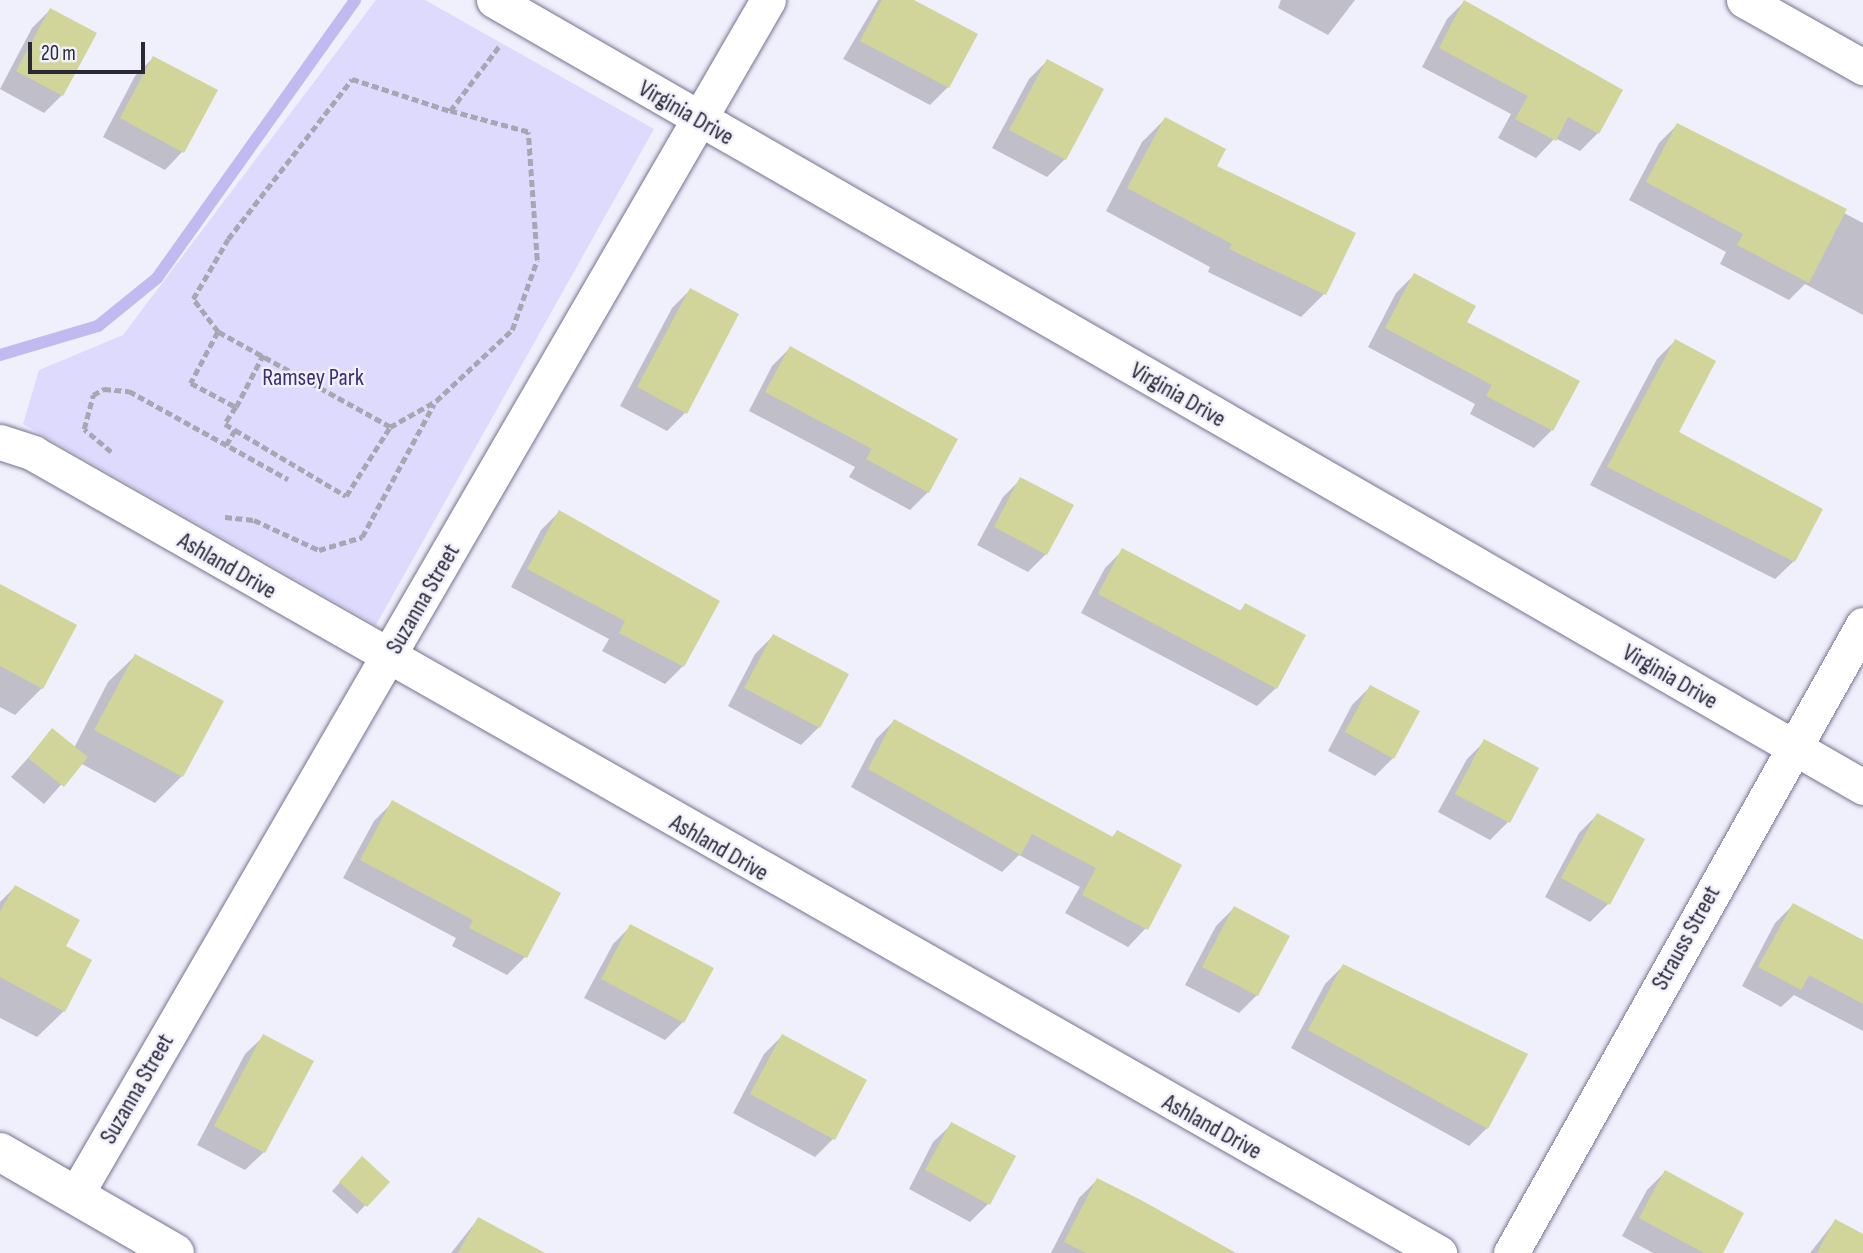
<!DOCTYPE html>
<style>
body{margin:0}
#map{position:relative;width:1863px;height:1253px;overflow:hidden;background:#f0effc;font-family:"Sofia Sans Condensed",sans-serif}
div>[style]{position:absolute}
.green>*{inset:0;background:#dddafe}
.shadow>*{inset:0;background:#0003}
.stream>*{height:12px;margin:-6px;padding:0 6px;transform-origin:6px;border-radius:6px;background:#c0baf1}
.building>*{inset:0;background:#d1d599}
.path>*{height:4.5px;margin-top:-2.25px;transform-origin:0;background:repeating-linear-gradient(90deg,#a7a6b3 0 7px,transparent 0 10.5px)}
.roads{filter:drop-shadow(0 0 2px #767390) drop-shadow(0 0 2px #767390)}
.minor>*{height:35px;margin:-17.5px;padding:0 17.5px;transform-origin:17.5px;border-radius:17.5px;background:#fff}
.tertiary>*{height:38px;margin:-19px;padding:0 19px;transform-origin:19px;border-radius:19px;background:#fff}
span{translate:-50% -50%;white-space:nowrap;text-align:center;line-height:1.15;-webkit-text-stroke:5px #f0effc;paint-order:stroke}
.street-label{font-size:24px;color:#2a2935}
.park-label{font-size:24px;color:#3c2e6f}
.scale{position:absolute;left:28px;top:42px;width:117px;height:32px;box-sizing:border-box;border:4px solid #2a2935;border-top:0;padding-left:9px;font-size:21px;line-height:24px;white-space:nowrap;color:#2a2935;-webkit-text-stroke:5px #f0effc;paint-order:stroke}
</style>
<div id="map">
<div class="green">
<i style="clip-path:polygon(376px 0,425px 0,654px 129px,376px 625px,23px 424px,39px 370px,123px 335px)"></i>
</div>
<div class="shadow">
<i style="clip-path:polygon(878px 0,910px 0,948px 87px,930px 105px,843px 59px)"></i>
<i style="clip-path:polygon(1355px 0,1328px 35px,1278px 8px,1281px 0)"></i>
<i style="clip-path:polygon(1465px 1px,1598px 133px,1580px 151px,1555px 138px,1536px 158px,1498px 138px,1511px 114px,1422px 67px,1447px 19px)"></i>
<i style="clip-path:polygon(50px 10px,62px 95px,44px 113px,0 89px,32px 28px)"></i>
<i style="clip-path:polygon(153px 58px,183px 151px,165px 170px,103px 137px,135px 76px)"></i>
<i style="clip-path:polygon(1047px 61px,1065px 159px,1047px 177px,992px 148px,1029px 79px)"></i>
<i style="clip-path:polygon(1165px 119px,1324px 294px,1301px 317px,1208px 272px,1210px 267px,1106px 211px,1142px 142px)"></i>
<i style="clip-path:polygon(1677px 125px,1863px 223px,1863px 315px,1805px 284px,1789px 300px,1720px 264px,1726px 252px,1629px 200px,1659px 143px)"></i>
<i style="clip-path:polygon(1414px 275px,1465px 322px,1552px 430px,1534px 448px,1470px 414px,1475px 404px,1368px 347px,1396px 293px)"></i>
<i style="clip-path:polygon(690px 290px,685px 413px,667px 431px,620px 406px,672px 308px)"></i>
<i style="clip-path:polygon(1675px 341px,1676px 433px,1794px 561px,1775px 579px,1590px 485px,1657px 359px)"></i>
<i style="clip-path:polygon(790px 348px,928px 492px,910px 510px,849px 477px,855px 467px,749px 411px,772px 366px)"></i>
<i style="clip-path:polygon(1021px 479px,1046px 554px,1028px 572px,977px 545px,1003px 497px)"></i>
<i style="clip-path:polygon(559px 512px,683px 666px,665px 684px,602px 651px,609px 639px,511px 587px,541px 530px)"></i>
<i style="clip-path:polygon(1123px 550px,1239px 612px,1245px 605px,1303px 636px,1276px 688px,1257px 706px,1081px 613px,1105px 568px)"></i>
<i style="clip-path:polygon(0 586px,42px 688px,15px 715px,0 707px)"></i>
<i style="clip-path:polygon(773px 636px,819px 727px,801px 745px,728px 706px,755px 654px)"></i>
<i style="clip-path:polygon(135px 656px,221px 702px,182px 776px,155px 803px,80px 763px,44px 804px,11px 777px,52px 731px,74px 748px,108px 682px)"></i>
<i style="clip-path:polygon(1370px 687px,1393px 758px,1375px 776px,1328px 751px,1352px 705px)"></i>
<i style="clip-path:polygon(894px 721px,1111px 838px,1117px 832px,1146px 928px,1128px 947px,1065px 913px,1080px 887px,1019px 855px,1002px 872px,851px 787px,876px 739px)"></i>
<i style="clip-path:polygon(1485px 741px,1537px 768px,1508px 822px,1490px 840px,1438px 812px,1467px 759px)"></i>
<i style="clip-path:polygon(392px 803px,559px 894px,525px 957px,507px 975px,452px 946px,456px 938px,343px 878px,374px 821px)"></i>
<i style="clip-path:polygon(1597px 815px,1608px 904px,1590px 922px,1545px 897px,1579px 833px)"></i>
<i style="clip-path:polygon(15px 887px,64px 947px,64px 1011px,37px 1037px,0 1018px,0 902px)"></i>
<i style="clip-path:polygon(1793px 905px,1863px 943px,1863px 1031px,1794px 995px,1781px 1007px,1742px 986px,1775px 923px)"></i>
<i style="clip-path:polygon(1234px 908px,1257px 995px,1239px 1013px,1185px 985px,1216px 926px)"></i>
<i style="clip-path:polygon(631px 926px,683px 1022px,665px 1040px,584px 998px,613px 944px)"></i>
<i style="clip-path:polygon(1343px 966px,1487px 1128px,1469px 1146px,1291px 1048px,1325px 984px)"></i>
<i style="clip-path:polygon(264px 1036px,264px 1152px,245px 1170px,197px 1145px,245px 1054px)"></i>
<i style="clip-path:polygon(782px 1036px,833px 1139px,815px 1157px,733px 1113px,764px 1054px)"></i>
<i style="clip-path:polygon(952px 1124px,988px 1204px,970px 1222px,909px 1189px,933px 1142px)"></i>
<i style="clip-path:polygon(354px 1167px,387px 1182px,357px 1214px,332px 1191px)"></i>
<i style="clip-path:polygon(1665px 1172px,1721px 1253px,1653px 1253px,1622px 1236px,1647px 1190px)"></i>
<i style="clip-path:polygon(1097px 1180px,1228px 1253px,1051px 1253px,1079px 1198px)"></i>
<i style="clip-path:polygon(478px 1219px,541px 1253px,451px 1253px)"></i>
<i style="clip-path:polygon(1835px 1221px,1863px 1236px,1863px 1253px,1810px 1253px)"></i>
</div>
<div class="stream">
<i style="left:0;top:355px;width:102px;rotate:-16.5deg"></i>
<i style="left:98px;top:326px;width:76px;rotate:-39.1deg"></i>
<i style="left:157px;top:278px;width:341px;rotate:-54.5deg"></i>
</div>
<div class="building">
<i style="clip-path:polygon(882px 0,914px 0,978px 34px,949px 88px,860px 41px)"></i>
<i style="clip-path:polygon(1464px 0,1623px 90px,1599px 134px,1568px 117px,1556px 141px,1515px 119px,1528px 96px,1439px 48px)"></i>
<i style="clip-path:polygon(50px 8px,97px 33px,63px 96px,16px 71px)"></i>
<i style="clip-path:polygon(153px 56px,218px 90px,184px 153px,120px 118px)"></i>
<i style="clip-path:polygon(1047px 59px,1104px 89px,1066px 160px,1009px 130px)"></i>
<i style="clip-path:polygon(1165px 117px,1226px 149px,1217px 166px,1356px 233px,1326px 295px,1229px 249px,1232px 244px,1127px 188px)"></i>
<i style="clip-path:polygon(1677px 123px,1847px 209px,1809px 283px,1737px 245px,1743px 234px,1646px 182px)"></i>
<i style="clip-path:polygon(1414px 273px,1476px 306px,1467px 322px,1580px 381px,1553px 431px,1486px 396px,1492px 385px,1385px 328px)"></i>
<i style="clip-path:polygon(690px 288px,739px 314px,687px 414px,637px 387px)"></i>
<i style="clip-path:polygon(1675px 339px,1716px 361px,1679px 432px,1823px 509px,1795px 562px,1607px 467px)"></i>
<i style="clip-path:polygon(790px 346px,958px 439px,929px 493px,866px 459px,872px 449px,765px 392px)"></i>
<i style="clip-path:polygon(1020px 477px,1074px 505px,1047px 555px,994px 527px)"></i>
<i style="clip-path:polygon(559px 510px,720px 601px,684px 667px,619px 633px,625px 621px,527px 569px)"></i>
<i style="clip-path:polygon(1122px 548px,1241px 611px,1245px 603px,1306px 635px,1277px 689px,1098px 594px)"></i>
<i style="clip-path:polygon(0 584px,77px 625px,43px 689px,0 666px)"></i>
<i style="clip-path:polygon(773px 634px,849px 674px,820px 728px,744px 688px)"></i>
<i style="clip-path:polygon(135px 654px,224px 701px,183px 777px,94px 730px)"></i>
<i style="clip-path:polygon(1370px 685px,1420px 711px,1394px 759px,1345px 732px)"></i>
<i style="clip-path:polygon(894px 719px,1113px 837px,1117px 830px,1182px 865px,1148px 930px,1082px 895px,1096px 868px,1032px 834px,1021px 855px,868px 769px)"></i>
<i style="clip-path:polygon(52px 728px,88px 757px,64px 787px,28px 758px)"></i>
<i style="clip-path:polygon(1484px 739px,1539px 768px,1510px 823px,1455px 794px)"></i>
<i style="clip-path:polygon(392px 800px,561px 893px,527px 958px,469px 928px,473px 920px,360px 860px)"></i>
<i style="clip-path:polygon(1597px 813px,1645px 839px,1610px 905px,1561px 878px)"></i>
<i style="clip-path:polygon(15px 885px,80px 920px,66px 946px,92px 960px,65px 1012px,0 977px,0 912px)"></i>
<i style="clip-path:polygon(1793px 903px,1863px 940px,1863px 1004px,1809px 975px,1801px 990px,1758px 967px)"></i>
<i style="clip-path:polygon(1234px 906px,1290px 936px,1258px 996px,1202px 967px)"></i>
<i style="clip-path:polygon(630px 924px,714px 968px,684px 1023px,601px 979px)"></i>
<i style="clip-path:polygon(1343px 964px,1528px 1054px,1488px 1129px,1308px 1030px)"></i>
<i style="clip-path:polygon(263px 1034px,314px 1061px,265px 1153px,214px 1126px)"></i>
<i style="clip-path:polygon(782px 1034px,867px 1080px,835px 1140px,750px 1094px)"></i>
<i style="clip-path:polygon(951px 1122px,1016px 1156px,990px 1205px,925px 1170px)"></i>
<i style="clip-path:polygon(362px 1156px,390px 1182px,367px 1207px,339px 1182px)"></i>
<i style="clip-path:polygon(1665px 1170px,1744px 1213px,1723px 1253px,1704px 1253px,1639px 1218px)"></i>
<i style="clip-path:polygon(1097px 1178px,1141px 1200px,1236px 1253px,1086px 1253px,1064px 1242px)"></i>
<i style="clip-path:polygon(478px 1217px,545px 1253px,458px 1253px)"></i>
<i style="clip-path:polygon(1835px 1219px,1863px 1234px,1863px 1253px,1817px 1253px)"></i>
</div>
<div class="path">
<i style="left:218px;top:332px;width:41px;rotate:-127.1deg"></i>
<i style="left:193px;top:299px;width:69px;rotate:-59.7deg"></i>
<i style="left:228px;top:239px;width:202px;rotate:-52.2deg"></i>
<i style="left:352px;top:79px;width:103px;rotate:18.1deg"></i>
<i style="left:450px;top:111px;width:83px;rotate:-52.9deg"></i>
<i style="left:236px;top:407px;width:59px;rotate:-62.6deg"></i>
<i style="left:390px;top:427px;width:53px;rotate:-29.5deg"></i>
<i style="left:436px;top:401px;width:104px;rotate:-43.1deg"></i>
<i style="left:512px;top:330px;width:74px;rotate:-70.3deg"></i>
<i style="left:537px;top:260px;width:128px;rotate:-94deg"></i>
<i style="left:528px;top:132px;width:81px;rotate:-164.9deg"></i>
<i style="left:226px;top:445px;width:17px;rotate:-59deg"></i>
<i style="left:235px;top:430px;width:129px;rotate:30.7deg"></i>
<i style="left:346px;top:496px;width:82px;rotate:-57.5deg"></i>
<i style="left:390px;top:427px;width:196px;rotate:-151.1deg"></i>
<i style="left:218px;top:332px;width:58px;rotate:117.9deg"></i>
<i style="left:191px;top:383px;width:51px;rotate:28.1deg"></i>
<i style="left:236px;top:407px;width:20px;rotate:123deg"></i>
<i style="left:225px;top:424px;width:12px;rotate:31deg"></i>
<i style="left:111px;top:452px;width:35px;rotate:-140deg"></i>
<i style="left:84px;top:429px;width:35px;rotate:-75deg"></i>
<i style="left:93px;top:395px;width:13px;rotate:-29deg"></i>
<i style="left:104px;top:389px;width:25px;rotate:5deg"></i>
<i style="left:129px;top:391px;width:182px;rotate:29deg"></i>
<i style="left:225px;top:517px;width:29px;rotate:6deg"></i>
<i style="left:254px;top:520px;width:72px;rotate:24.8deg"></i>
<i style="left:319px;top:550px;width:45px;rotate:-16.8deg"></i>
<i style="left:362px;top:537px;width:151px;rotate:-61.6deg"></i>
</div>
<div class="roads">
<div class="minor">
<i style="left:494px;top:0;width:1579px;rotate:29.89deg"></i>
<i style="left:1744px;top:0;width:137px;rotate:29.4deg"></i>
<i style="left:0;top:442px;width:35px;rotate:18deg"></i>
<i style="left:33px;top:453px;width:1618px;rotate:29.64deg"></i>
<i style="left:75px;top:1196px;width:1382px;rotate:-59.91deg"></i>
<i style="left:1511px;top:1253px;width:720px;rotate:-60.73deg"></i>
</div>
<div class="tertiary">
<i style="left:0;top:1152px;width:202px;rotate:30deg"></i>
</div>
</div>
<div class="street-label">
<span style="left:686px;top:113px;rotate:30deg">Virginia Drive</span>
<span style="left:1178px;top:395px;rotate:30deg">Virginia Drive</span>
<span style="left:227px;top:566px;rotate:30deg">Ashland Drive</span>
<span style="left:423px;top:599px;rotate:-60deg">Suzanna Street</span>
<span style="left:1670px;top:677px;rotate:30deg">Virginia Drive</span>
<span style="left:719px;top:848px;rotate:30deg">Ashland Drive</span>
<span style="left:1686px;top:938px;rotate:-61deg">Strauss Street</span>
<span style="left:137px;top:1089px;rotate:-60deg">Suzanna Street</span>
<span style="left:1212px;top:1127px;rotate:29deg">Ashland Drive</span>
</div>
<div class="park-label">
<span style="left:313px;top:378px">Ramsey Park</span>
</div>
<div class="scale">20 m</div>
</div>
